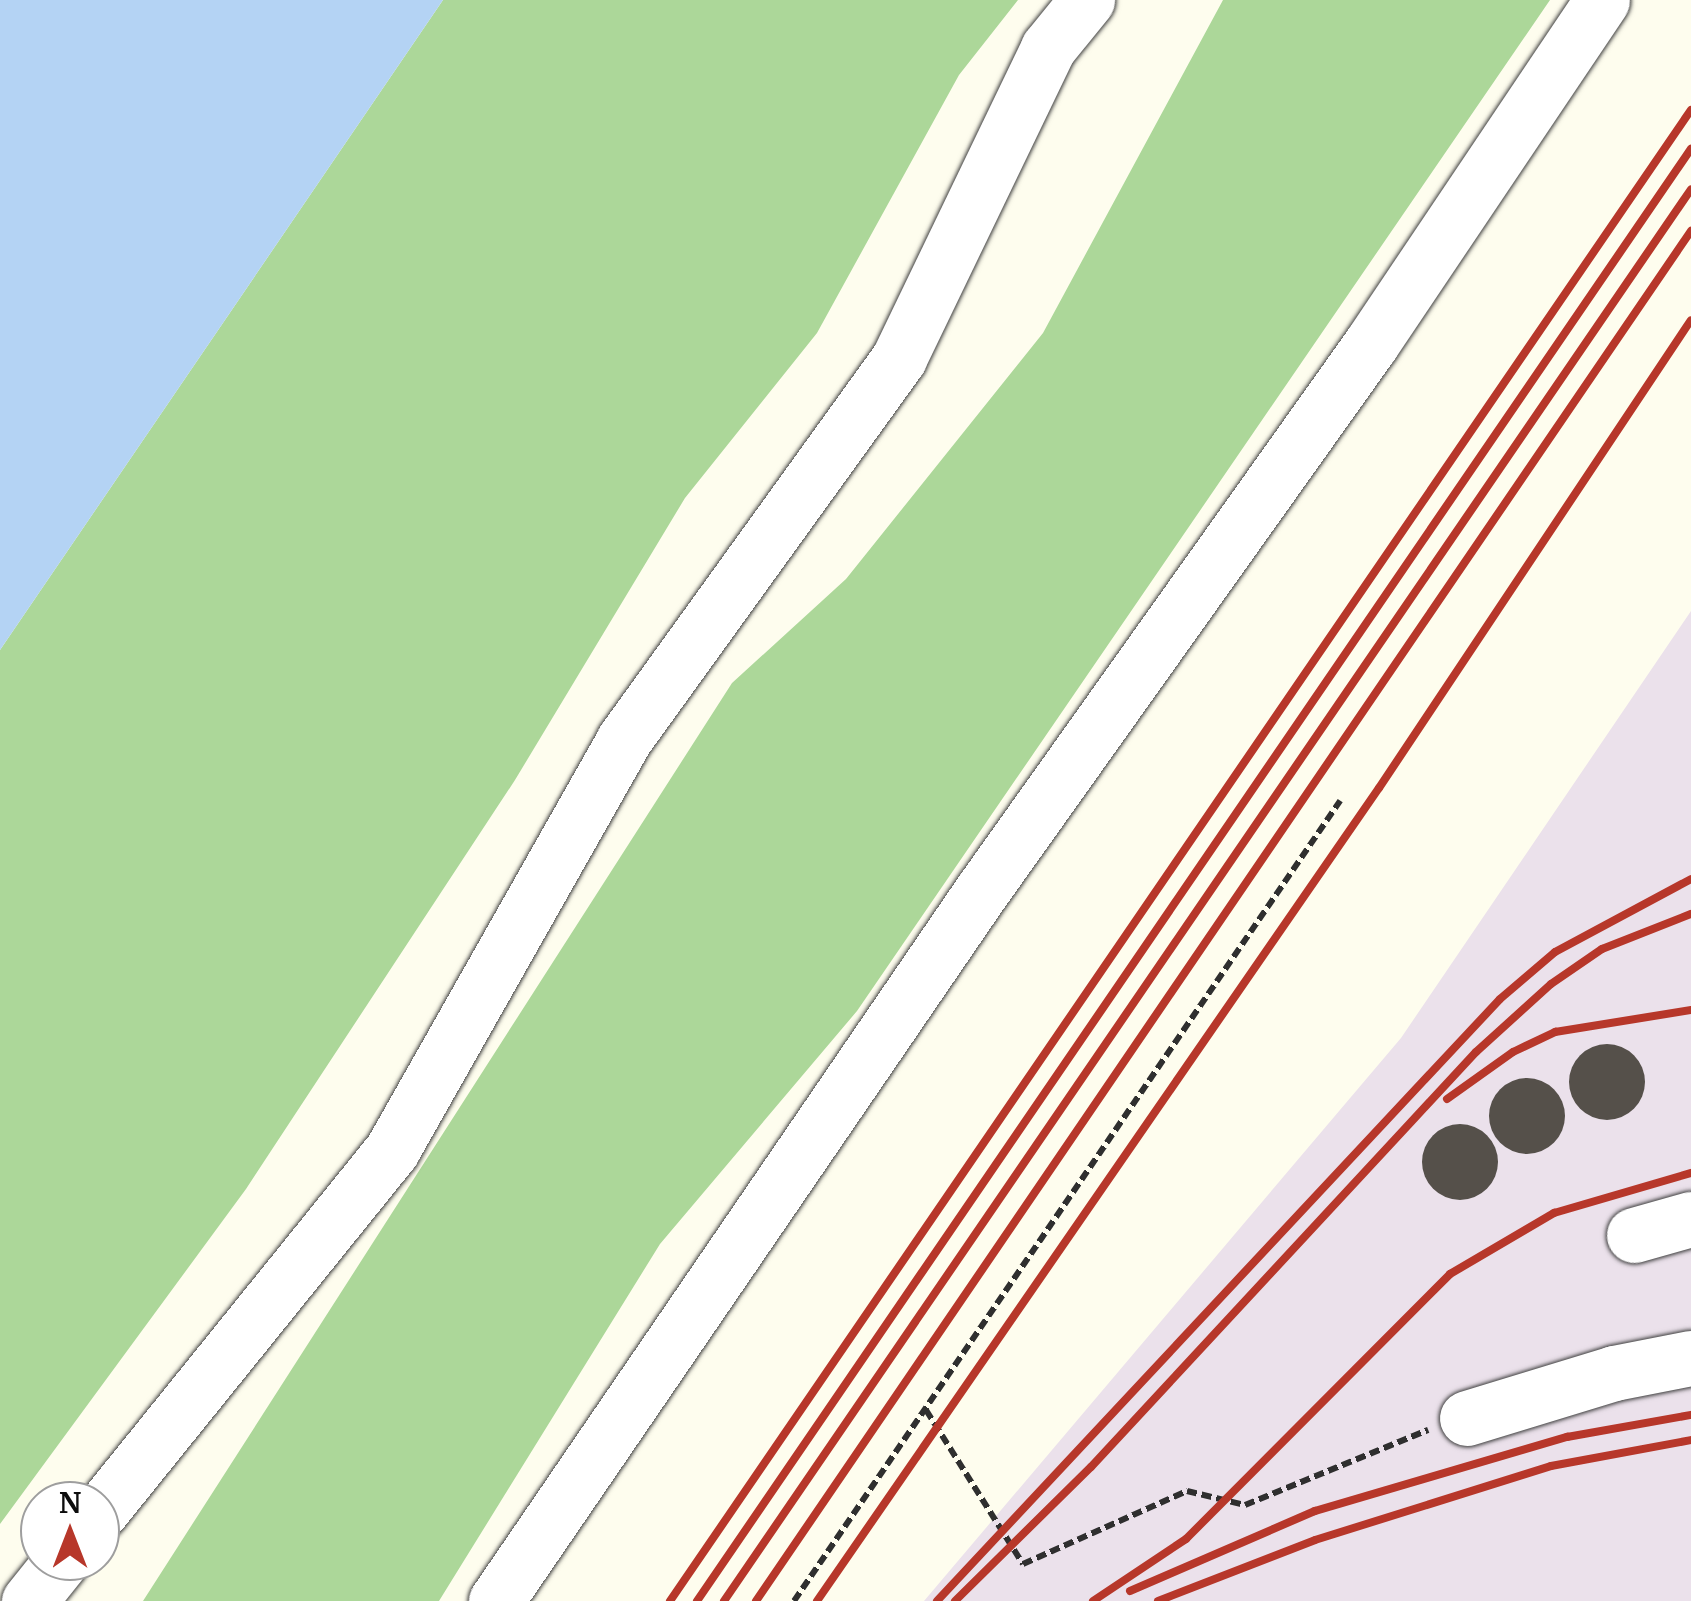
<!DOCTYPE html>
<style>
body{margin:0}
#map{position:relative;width:1691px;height:1601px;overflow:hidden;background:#fefdee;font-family:Merriweather,serif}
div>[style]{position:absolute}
.industrial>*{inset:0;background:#ebe1eb}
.forest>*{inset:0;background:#acd799}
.water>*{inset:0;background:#b4d3f4}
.building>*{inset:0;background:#55504a}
.round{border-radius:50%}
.path>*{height:6px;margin-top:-3px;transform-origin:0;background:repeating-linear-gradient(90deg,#2f2f2f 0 10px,transparent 0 15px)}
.roads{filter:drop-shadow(0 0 2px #404040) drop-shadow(0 0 2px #404040)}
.minor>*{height:55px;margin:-27.5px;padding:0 27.5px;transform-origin:27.5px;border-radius:27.5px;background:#fff}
.rail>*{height:8px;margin:-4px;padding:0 4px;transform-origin:4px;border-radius:4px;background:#b7372a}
span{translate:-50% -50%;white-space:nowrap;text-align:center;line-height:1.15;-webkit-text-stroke:10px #fff;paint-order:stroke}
.north{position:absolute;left:20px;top:1481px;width:100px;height:100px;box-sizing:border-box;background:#fff;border:2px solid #9e9e9e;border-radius:50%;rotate:0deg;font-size:28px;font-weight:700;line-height:40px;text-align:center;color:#0d0d0d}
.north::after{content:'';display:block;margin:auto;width:35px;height:45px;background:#b7372a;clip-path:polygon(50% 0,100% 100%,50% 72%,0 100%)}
</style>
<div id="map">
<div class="industrial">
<i style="clip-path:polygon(1691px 611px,1691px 1601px,924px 1601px,1401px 1038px)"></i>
</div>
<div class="forest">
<i style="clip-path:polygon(443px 0,1018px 0,959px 75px,817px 333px,685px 498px,515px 780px,246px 1189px,0 1524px,0 650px)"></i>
<i style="clip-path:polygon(1223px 0,1550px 0,857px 1011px,660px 1244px,439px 1601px,143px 1601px,732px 683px,846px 579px,1043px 333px)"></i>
</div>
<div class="water">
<i style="clip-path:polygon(0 0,443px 0,0 650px)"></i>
</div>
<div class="building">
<i class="round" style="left:1569px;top:1044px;width:76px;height:76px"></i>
<i class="round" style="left:1489px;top:1078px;width:76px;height:76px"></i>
<i class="round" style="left:1422px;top:1124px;width:76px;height:76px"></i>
</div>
<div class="path">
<i style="left:926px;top:1410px;width:182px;rotate:57.8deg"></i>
<i style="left:1023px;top:1564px;width:180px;rotate:-24deg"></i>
<i style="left:1187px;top:1491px;width:60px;rotate:13.6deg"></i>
<i style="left:1245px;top:1505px;width:198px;rotate:-22.3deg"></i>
<i style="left:794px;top:1601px;width:969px;rotate:-55.69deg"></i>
</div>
<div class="roads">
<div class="minor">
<i style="left:1634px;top:1235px;width:59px;rotate:-15.7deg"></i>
<i style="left:1467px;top:1418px;width:154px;rotate:-17deg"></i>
<i style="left:1614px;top:1373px;width:78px;rotate:-11deg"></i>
<i style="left:100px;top:1512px;width:465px;rotate:-51.1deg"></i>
<i style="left:392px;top:1150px;width:470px;rotate:-60.5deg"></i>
<i style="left:623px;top:741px;width:472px;rotate:-54.2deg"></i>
<i style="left:899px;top:358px;width:344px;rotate:-64.3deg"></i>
<i style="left:1048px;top:48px;width:62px;rotate:-50.9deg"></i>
<i style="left:29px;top:1601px;width:51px;rotate:-51.3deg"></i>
<i style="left:496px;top:1601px;width:859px;rotate:-55.63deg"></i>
<i style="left:981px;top:892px;width:673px;rotate:-54.56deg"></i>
<i style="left:1371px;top:344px;width:414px;rotate:-56.1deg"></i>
</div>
</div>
<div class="rail">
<i style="left:1447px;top:1099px;width:81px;rotate:-35.5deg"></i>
<i style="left:1513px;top:1052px;width:47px;rotate:-25.5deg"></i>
<i style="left:1555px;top:1032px;width:138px;rotate:-9.2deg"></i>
<i style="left:1130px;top:1591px;width:202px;rotate:-23.4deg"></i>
<i style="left:1315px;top:1511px;width:263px;rotate:-16.4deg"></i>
<i style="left:1567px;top:1437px;width:126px;rotate:-10.1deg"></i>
<i style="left:670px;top:1601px;width:1807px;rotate:-55.6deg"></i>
<i style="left:697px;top:1601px;width:1760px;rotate:-55.61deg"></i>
<i style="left:724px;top:1601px;width:1711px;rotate:-55.59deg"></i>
<i style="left:756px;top:1601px;width:1659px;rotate:-55.69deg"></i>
<i style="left:817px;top:1601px;width:988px;rotate:-55.35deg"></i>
<i style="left:1379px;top:788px;width:562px;rotate:-56.31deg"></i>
<i style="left:937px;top:1601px;width:824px;rotate:-46.92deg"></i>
<i style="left:1500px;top:999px;width:72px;rotate:-40.5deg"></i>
<i style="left:1555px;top:952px;width:154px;rotate:-28.2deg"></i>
<i style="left:955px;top:1601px;width:191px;rotate:-44.6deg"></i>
<i style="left:1091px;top:1467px;width:566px;rotate:-47.15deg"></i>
<i style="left:1476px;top:1052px;width:101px;rotate:-42.2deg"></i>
<i style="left:1551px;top:984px;width:62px;rotate:-34.5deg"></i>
<i style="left:1602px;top:949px;width:96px;rotate:-21.5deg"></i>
<i style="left:1093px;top:1601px;width:112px;rotate:-33.7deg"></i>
<i style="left:1186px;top:1539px;width:374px;rotate:-45.1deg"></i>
<i style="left:1450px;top:1274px;width:121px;rotate:-30.4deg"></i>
<i style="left:1554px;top:1213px;width:143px;rotate:-16.3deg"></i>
<i style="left:1158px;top:1601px;width:168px;rotate:-21.2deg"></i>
<i style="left:1315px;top:1540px;width:247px;rotate:-17.4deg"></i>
<i style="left:1551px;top:1466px;width:142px;rotate:-10.5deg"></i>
</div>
<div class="north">N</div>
</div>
